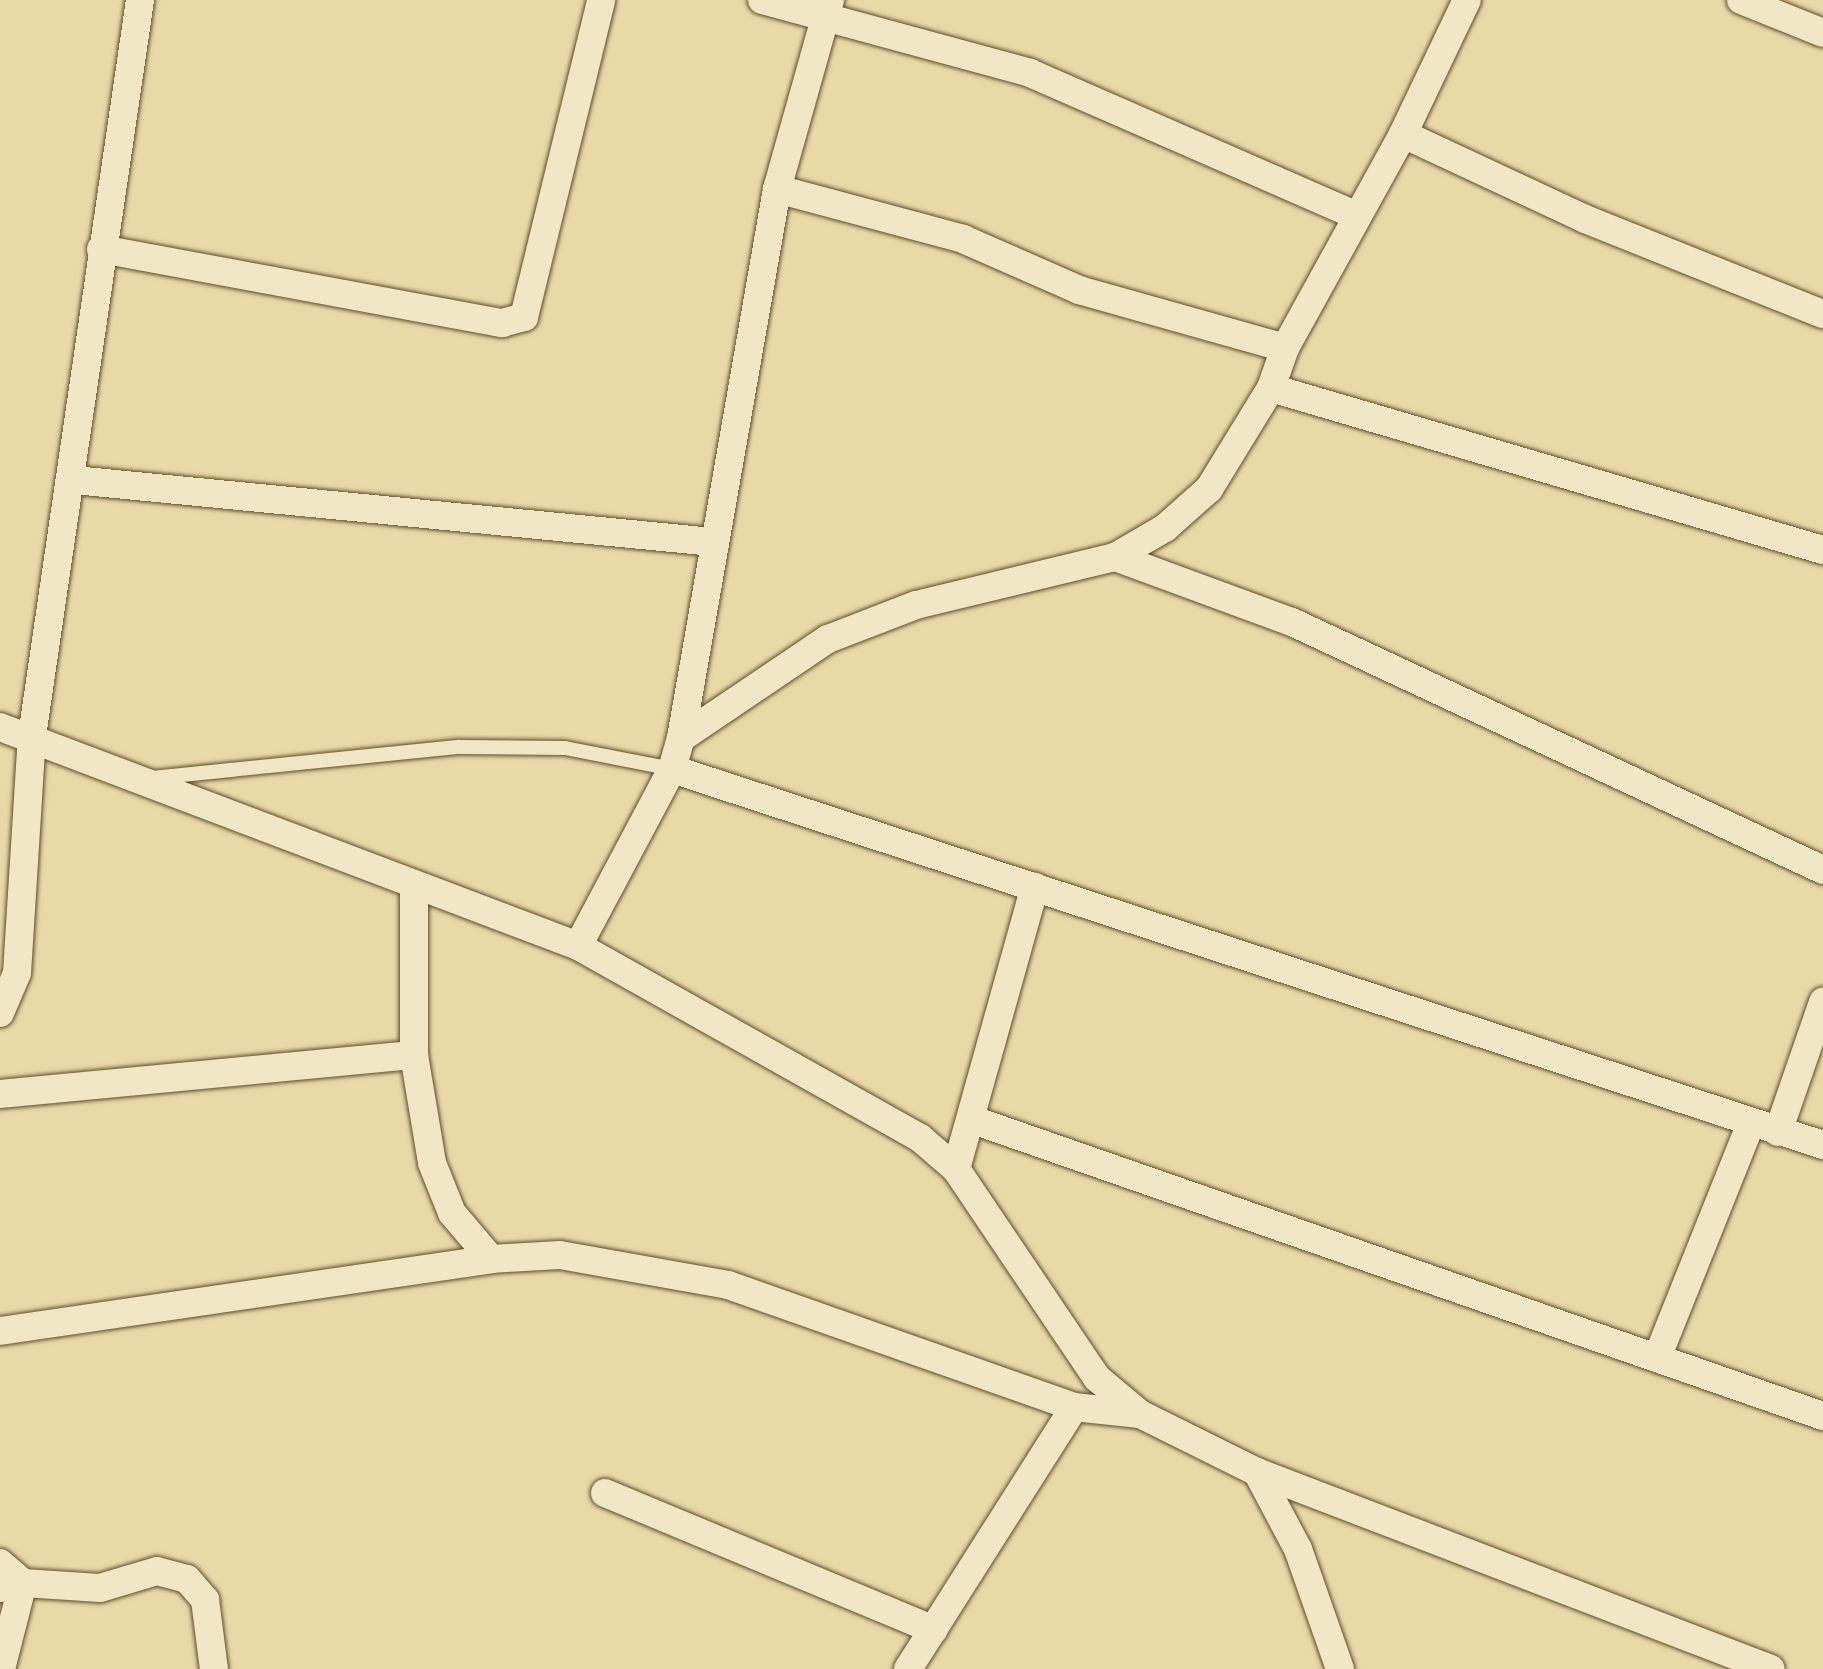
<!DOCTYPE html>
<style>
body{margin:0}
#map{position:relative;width:1823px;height:1669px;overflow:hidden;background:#ead9a8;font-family:"Gentium Book Plus",serif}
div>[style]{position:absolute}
.roads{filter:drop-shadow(0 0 2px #5f4c2c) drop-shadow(0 0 2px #5f4c2c)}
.lane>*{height:14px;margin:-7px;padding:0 7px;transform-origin:7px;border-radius:7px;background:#f1e6c6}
.street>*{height:28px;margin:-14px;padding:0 14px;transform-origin:14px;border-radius:14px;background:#f1e6c6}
span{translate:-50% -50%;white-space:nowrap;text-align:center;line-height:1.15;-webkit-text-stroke:9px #f1e6c6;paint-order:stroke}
</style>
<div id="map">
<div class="roads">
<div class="lane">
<i style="left:152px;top:778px;width:309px;rotate:-5.8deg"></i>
<i style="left:459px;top:747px;width:106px;rotate:0.5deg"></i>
<i style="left:565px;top:748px;width:109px;rotate:11.1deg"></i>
</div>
<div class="street">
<i style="left:762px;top:0;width:278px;rotate:15.2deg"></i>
<i style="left:1030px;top:73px;width:357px;rotate:23.6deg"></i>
<i style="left:1741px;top:0;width:88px;rotate:21.9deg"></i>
<i style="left:1403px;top:134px;width:201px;rotate:25deg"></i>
<i style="left:1585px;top:219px;width:256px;rotate:21.8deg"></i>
<i style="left:777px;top:189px;width:193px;rotate:15deg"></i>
<i style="left:963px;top:239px;width:127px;rotate:23.7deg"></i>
<i style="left:1079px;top:290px;width:214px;rotate:15.7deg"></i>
<i style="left:101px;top:249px;width:408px;rotate:10.5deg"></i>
<i style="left:502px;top:323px;width:23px;rotate:-15deg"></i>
<i style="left:524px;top:317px;width:326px;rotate:-76.3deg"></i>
<i style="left:1271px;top:388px;width:575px;rotate:16.36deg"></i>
<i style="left:74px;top:480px;width:642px;rotate:5.54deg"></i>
<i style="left:1115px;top:557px;width:189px;rotate:20.2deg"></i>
<i style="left:1292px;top:622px;width:586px;rotate:25.03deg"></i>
<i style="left:0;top:727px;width:618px;rotate:20.75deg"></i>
<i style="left:578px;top:946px;width:392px;rotate:29.3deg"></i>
<i style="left:920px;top:1138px;width:48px;rotate:40.7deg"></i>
<i style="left:956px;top:1169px;width:252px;rotate:56deg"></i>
<i style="left:1097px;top:1378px;width:56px;rotate:39.9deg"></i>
<i style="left:1140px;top:1414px;width:131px;rotate:26.4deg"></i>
<i style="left:1257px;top:1472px;width:87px;rotate:62deg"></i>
<i style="left:1298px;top:1549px;width:127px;rotate:70.7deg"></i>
<i style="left:681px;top:738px;width:177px;rotate:-34deg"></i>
<i style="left:828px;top:639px;width:94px;rotate:-21.1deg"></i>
<i style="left:916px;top:605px;width:205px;rotate:-13.6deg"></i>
<i style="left:1115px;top:557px;width:58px;rotate:-30.1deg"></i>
<i style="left:1165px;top:528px;width:59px;rotate:-41.6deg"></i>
<i style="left:1209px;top:489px;width:119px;rotate:-58.5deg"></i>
<i style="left:1271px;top:388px;width:42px;rotate:-70.7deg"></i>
<i style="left:1285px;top:348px;width:244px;rotate:-61.1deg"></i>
<i style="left:1403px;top:134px;width:148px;rotate:-64.5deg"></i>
<i style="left:672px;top:769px;width:1211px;rotate:18.09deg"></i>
<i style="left:578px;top:946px;width:200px;rotate:-62deg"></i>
<i style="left:672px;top:769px;width:32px;rotate:-74deg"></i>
<i style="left:681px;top:738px;width:557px;rotate:-80.08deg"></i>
<i style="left:777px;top:189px;width:196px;rotate:-74.3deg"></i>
<i style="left:0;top:1013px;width:43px;rotate:-67deg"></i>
<i style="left:17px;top:973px;width:237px;rotate:-86.4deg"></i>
<i style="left:32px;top:736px;width:744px;rotate:-81.65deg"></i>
<i style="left:414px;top:1055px;width:109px;rotate:80.5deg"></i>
<i style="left:432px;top:1163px;width:54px;rotate:68.2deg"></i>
<i style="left:452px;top:1213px;width:60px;rotate:49.7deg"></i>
<i style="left:0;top:1094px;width:416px;rotate:-5.4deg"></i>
<i style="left:414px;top:1055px;width:169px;rotate:-90deg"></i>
<i style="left:973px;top:1120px;width:900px;rotate:19.2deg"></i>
<i style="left:1778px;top:1132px;width:138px;rotate:-70.9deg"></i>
<i style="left:956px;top:1169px;width:293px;rotate:-74.4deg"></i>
<i style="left:0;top:1331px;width:496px;rotate:-8.3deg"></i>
<i style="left:491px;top:1259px;width:69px;rotate:-3.3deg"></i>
<i style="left:560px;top:1255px;width:171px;rotate:10.1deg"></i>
<i style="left:728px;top:1285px;width:367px;rotate:19.4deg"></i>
<i style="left:1074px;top:1407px;width:66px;rotate:6.1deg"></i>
<i style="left:1657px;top:1358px;width:253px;rotate:-68.2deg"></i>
<i style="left:1257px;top:1472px;width:550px;rotate:20.97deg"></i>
<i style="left:605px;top:1493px;width:356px;rotate:22.6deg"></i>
<i style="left:0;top:1563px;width:30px;rotate:41deg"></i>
<i style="left:0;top:1588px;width:24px;rotate:-12deg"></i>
<i style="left:23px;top:1583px;width:77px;rotate:3.7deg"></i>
<i style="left:100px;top:1588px;width:59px;rotate:-16.6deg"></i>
<i style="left:157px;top:1571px;width:31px;rotate:15deg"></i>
<i style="left:187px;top:1579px;width:28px;rotate:49deg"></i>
<i style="left:205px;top:1600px;width:70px;rotate:82.6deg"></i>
<i style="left:1px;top:1669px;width:89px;rotate:-75.7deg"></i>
<i style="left:908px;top:1669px;width:310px;rotate:-57.6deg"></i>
</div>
</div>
</div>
